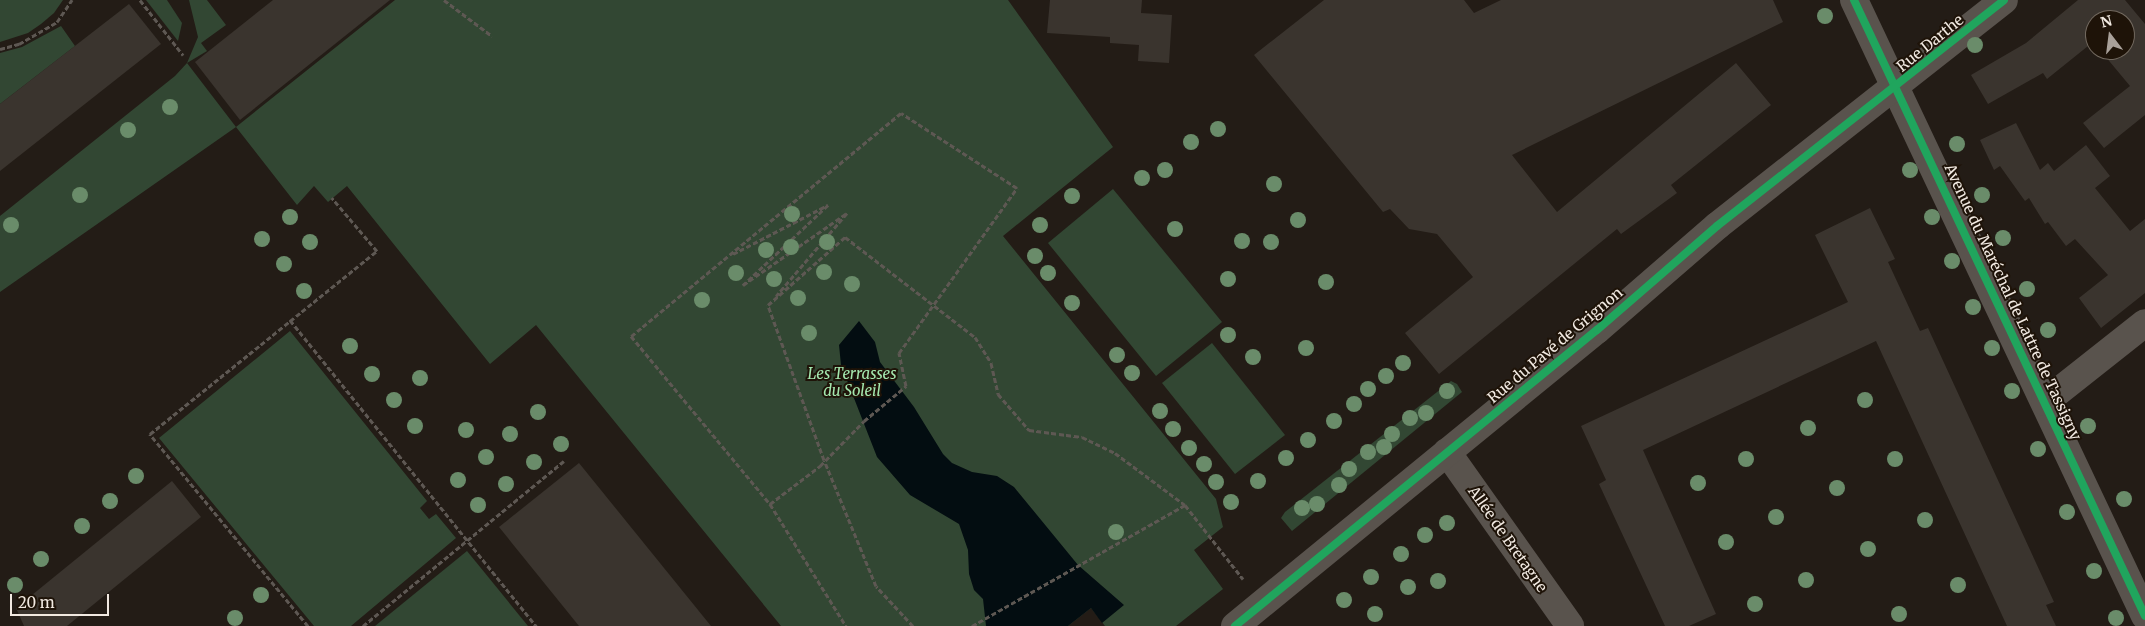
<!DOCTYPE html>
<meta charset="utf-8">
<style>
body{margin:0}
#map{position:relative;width:2145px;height:626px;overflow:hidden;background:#231c16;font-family:Merriweather,serif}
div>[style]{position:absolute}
.green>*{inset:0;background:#324733}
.water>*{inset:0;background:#030d11}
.building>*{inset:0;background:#3a342e}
.path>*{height:3px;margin-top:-1.5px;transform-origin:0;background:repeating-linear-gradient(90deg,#5e5853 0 5px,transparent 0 7.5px)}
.minor>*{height:28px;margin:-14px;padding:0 14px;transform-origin:14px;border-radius:14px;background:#59534d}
.cycleway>*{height:8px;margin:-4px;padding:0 4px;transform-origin:4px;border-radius:4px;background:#20a55d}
.trees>*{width:16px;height:16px;margin:-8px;border-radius:50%;background:#6a8c6a}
span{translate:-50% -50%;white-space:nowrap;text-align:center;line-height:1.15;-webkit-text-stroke:4px #1e1308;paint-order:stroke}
.street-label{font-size:15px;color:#f1e9e1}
.park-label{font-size:15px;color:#a4e8af;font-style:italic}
.north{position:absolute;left:2085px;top:10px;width:50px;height:50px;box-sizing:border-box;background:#1e1308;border:1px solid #72695f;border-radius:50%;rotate:345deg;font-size:14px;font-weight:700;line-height:20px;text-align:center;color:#f1e9e1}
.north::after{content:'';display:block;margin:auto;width:18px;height:22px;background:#a9a19a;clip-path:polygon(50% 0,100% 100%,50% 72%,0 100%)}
.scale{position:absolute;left:10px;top:594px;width:99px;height:22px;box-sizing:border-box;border:2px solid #f1e9e1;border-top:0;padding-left:6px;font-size:15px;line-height:18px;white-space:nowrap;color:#f1e9e1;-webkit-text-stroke:4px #1e1308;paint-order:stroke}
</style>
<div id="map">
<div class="green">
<i style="clip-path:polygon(0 0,63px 0,54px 13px,41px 24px,28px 33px,0 42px)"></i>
<i style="clip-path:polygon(146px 0,167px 0,182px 23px,178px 41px)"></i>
<i style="clip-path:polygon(189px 0,207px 0,226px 25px,201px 43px,207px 51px,187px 63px,236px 127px,395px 0,1008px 0,1113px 147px,1003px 236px,1216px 499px,1223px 527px,1194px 550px,1223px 589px,1176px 626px,1105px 626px,1091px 608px,1068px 626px,781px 626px,536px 325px,490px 364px,347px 186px,328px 202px,314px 186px,297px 205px,236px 127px,0 292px,0 216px,175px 76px,187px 63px,198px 37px)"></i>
<i style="clip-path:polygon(61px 26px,75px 46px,0 104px,0 53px,22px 47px)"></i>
<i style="clip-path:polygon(1113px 189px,1222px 322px,1156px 376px,1048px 243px)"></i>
<i style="clip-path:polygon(290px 331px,427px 501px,420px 508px,429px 519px,436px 514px,456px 538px,351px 626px,314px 626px,159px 438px)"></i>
<i style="clip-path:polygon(1212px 343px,1285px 435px,1235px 474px,1162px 383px)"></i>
<i style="clip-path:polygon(1451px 381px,1457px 384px,1462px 392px,1292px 531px,1281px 518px,1285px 512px)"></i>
<i style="clip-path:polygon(467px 551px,528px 626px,375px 626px)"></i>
</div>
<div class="water">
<i style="clip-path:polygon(859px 321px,875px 342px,880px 362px,914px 407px,943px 454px,952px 463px,972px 472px,997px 476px,1014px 487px,1078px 565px,1124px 605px,1102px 623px,1091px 608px,1068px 626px,986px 626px,983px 599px,974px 590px,969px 574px,968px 550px,959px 524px,910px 495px,877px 457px,841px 365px,839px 345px)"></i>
</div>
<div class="building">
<i style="clip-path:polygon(273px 0,390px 0,240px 120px,195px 62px)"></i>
<i style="clip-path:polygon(1050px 0,1142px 0,1141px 13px,1172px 15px,1169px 63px,1138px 61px,1139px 45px,1110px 43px,1110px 37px,1047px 33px)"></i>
<i style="clip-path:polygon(1324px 0,1464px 0,1474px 13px,1501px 0,1773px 0,1783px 22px,1512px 155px,1557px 212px,1736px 63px,1771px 105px,1671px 185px,1677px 193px,1621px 234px,1617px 229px,1439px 374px,1405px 333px,1473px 277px,1437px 234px,1409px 229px,1390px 209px,1383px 212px,1254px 55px)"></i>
<i style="clip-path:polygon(2078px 0,2125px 0,2145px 24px,2145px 115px,2104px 148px,2083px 123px,2130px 86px,2100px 50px,2125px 50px,2125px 20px,2095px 20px,2095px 44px,2093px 42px,2047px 79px,2043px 73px,1988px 104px,1971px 75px,2026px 43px)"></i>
<i style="clip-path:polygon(129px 4px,161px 44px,0 171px,0 104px)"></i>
<i style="clip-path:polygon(2016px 123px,2040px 170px,2048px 163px,2054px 171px,2086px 145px,2110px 176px,2095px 188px,2130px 231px,2145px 219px,2145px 293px,2101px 328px,2079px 298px,2108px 275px,2075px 239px,2066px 246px,2048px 222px,2045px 224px,2029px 198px,2025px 201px,2000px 166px,1994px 170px,1980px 140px)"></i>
<i style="clip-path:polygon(1870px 208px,1895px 259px,1888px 262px,1920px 331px,1928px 328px,2054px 602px,2046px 605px,2056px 626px,2007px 626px,1876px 341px,1643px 450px,1716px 614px,1689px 626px,1665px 626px,1599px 484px,1606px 480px,1581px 426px,1848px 302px,1815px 235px)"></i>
<i style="clip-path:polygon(579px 463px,711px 626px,579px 626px,499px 527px)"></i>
<i style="clip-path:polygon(172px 481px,201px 517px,67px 626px,24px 626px,16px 608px)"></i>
</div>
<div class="path">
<i style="left:140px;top:0;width:70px;rotate:52deg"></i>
<i style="left:444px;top:0;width:60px;rotate:36.9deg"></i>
<i style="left:0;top:49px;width:20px;rotate:-15deg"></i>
<i style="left:19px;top:44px;width:44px;rotate:-30.1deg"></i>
<i style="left:57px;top:22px;width:27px;rotate:-56deg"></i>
<i style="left:733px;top:254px;width:107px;rotate:-27.3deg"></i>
<i style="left:828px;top:205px;width:117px;rotate:136.7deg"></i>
<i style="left:743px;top:285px;width:126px;rotate:-34.7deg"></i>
<i style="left:847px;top:213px;width:109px;rotate:130.5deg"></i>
<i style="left:290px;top:320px;width:393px;rotate:51.2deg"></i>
<i style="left:770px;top:504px;width:63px;rotate:-37.2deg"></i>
<i style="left:820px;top:466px;width:63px;rotate:-45.6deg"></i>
<i style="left:864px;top:421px;width:55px;rotate:-39.8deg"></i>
<i style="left:906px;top:386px;width:34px;rotate:-102deg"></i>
<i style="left:899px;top:353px;width:203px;rotate:-54.4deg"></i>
<i style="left:1017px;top:188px;width:138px;rotate:-147.1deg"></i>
<i style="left:901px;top:113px;width:350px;rotate:140.4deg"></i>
<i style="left:631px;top:336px;width:218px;rotate:50.4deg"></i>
<i style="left:770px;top:504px;width:144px;rotate:58.1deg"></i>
<i style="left:1185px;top:505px;width:94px;rotate:51.9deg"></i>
<i style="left:308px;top:626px;width:249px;rotate:-129.5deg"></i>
<i style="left:150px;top:434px;width:292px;rotate:-38.9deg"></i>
<i style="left:377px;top:251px;width:70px;rotate:-130.3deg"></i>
<i style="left:363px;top:626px;width:260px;rotate:-39.4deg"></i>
<i style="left:913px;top:626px;width:54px;rotate:-132.8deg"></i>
<i style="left:876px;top:586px;width:136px;rotate:-112.4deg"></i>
<i style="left:824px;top:460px;width:165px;rotate:-109.9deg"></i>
<i style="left:768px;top:305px;width:103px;rotate:-41.4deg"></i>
<i style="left:845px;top:237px;width:164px;rotate:37.6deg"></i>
<i style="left:975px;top:337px;width:31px;rotate:58deg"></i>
<i style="left:991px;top:363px;width:32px;rotate:77deg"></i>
<i style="left:998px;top:394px;width:48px;rotate:49.3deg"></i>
<i style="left:1029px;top:430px;width:53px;rotate:7.5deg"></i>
<i style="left:1082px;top:437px;width:37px;rotate:26deg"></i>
<i style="left:1115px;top:453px;width:87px;rotate:36.6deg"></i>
<i style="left:1185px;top:505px;width:245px;rotate:150.4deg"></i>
</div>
<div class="minor">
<i style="left:1854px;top:0;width:681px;rotate:64.71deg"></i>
<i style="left:2045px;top:402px;width:127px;rotate:-38.3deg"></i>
<i style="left:1447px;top:452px;width:213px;rotate:54.7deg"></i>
<i style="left:1235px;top:626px;width:468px;rotate:-39.3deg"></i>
<i style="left:1597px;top:330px;width:159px;rotate:-40.9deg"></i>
<i style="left:1717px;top:226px;width:365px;rotate:-38.2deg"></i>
</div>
<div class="cycleway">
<i style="left:1854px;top:0;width:681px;rotate:64.71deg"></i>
<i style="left:1235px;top:626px;width:468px;rotate:-39.3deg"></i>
<i style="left:1597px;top:330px;width:159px;rotate:-40.9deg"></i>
<i style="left:1717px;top:226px;width:365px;rotate:-38.2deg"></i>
</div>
<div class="trees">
<i style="left:1825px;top:16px"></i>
<i style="left:1975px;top:45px"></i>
<i style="left:170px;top:107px"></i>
<i style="left:1218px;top:129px"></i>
<i style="left:128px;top:130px"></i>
<i style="left:1191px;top:142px"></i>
<i style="left:1957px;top:144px"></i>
<i style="left:1165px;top:170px"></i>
<i style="left:1910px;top:170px"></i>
<i style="left:1142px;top:178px"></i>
<i style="left:1274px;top:184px"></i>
<i style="left:80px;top:195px"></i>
<i style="left:1982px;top:195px"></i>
<i style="left:1072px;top:196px"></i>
<i style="left:792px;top:214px"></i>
<i style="left:290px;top:217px"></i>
<i style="left:1932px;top:217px"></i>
<i style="left:1298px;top:220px"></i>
<i style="left:11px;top:225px"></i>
<i style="left:1040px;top:225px"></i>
<i style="left:1175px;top:229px"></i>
<i style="left:2003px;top:238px"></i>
<i style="left:262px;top:239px"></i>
<i style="left:1242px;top:241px"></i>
<i style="left:310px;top:242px"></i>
<i style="left:827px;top:242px"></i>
<i style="left:1271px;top:242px"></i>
<i style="left:791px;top:247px"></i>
<i style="left:766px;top:250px"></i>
<i style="left:1035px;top:256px"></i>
<i style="left:1952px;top:261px"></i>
<i style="left:284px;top:264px"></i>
<i style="left:824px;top:272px"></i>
<i style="left:736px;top:273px"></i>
<i style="left:1048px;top:273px"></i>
<i style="left:774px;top:279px"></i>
<i style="left:1228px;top:279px"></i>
<i style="left:1326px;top:282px"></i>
<i style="left:852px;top:284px"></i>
<i style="left:2027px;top:289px"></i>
<i style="left:304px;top:291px"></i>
<i style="left:798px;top:298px"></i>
<i style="left:702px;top:300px"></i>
<i style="left:1072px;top:303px"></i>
<i style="left:1973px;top:307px"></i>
<i style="left:2048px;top:330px"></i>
<i style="left:809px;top:333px"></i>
<i style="left:1228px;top:335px"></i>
<i style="left:350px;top:346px"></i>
<i style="left:1306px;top:348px"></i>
<i style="left:1992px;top:348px"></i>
<i style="left:1117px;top:355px"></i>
<i style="left:1253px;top:357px"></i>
<i style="left:1403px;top:363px"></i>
<i style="left:1132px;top:373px"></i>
<i style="left:372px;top:374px"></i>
<i style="left:1386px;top:376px"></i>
<i style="left:420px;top:378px"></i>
<i style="left:1368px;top:389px"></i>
<i style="left:1447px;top:391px"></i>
<i style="left:2012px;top:391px"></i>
<i style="left:394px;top:400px"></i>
<i style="left:1865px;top:400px"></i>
<i style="left:1354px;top:404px"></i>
<i style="left:1160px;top:411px"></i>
<i style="left:538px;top:412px"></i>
<i style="left:1426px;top:413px"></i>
<i style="left:1410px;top:418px"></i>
<i style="left:1334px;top:421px"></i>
<i style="left:415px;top:426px"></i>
<i style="left:2088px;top:426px"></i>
<i style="left:1808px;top:428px"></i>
<i style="left:1173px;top:429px"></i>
<i style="left:466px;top:430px"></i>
<i style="left:510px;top:434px"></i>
<i style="left:1392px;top:434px"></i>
<i style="left:1308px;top:440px"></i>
<i style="left:561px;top:444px"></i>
<i style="left:1384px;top:447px"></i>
<i style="left:1189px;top:448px"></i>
<i style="left:2038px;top:449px"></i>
<i style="left:1368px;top:452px"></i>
<i style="left:486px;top:457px"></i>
<i style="left:1286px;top:458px"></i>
<i style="left:1746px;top:459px"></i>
<i style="left:1895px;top:459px"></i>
<i style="left:534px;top:462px"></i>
<i style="left:1204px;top:464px"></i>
<i style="left:1349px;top:469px"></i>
<i style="left:136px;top:476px"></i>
<i style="left:458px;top:480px"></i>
<i style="left:1258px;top:481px"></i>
<i style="left:1216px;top:482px"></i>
<i style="left:1698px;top:483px"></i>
<i style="left:506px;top:484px"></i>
<i style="left:1339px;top:485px"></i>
<i style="left:1837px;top:488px"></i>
<i style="left:2124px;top:499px"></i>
<i style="left:110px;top:501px"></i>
<i style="left:1231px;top:502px"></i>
<i style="left:1317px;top:504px"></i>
<i style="left:478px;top:505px"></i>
<i style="left:1302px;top:508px"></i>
<i style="left:2067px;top:512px"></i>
<i style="left:1776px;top:517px"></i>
<i style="left:1925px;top:520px"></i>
<i style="left:1447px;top:523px"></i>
<i style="left:82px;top:526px"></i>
<i style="left:1116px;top:532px"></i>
<i style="left:1425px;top:535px"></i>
<i style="left:1726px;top:542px"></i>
<i style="left:1868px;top:549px"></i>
<i style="left:1401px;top:554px"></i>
<i style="left:41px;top:559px"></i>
<i style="left:2094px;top:571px"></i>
<i style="left:1371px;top:577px"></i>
<i style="left:1806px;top:580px"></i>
<i style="left:1438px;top:581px"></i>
<i style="left:15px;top:585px"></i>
<i style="left:1958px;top:585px"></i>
<i style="left:1408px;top:587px"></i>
<i style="left:261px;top:595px"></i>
<i style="left:1344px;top:600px"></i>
<i style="left:1755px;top:604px"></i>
<i style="left:1375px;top:614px"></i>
<i style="left:1899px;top:614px"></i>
<i style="left:235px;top:618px"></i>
<i style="left:2116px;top:618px"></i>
</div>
<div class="street-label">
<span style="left:1930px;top:43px;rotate:-39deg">Rue Darthe</span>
<span style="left:2013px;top:302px;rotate:65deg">Avenue du Maréchal de Lattre de Tassigny</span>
<span style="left:1555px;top:345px;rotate:-40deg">Rue du Pavé de Grignon</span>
<span style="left:1508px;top:539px;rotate:55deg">Allée de Bretagne</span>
</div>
<div class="park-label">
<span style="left:852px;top:382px">Les Terrasses<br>du Soleil</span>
</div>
<div class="north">N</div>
<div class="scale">20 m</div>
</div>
